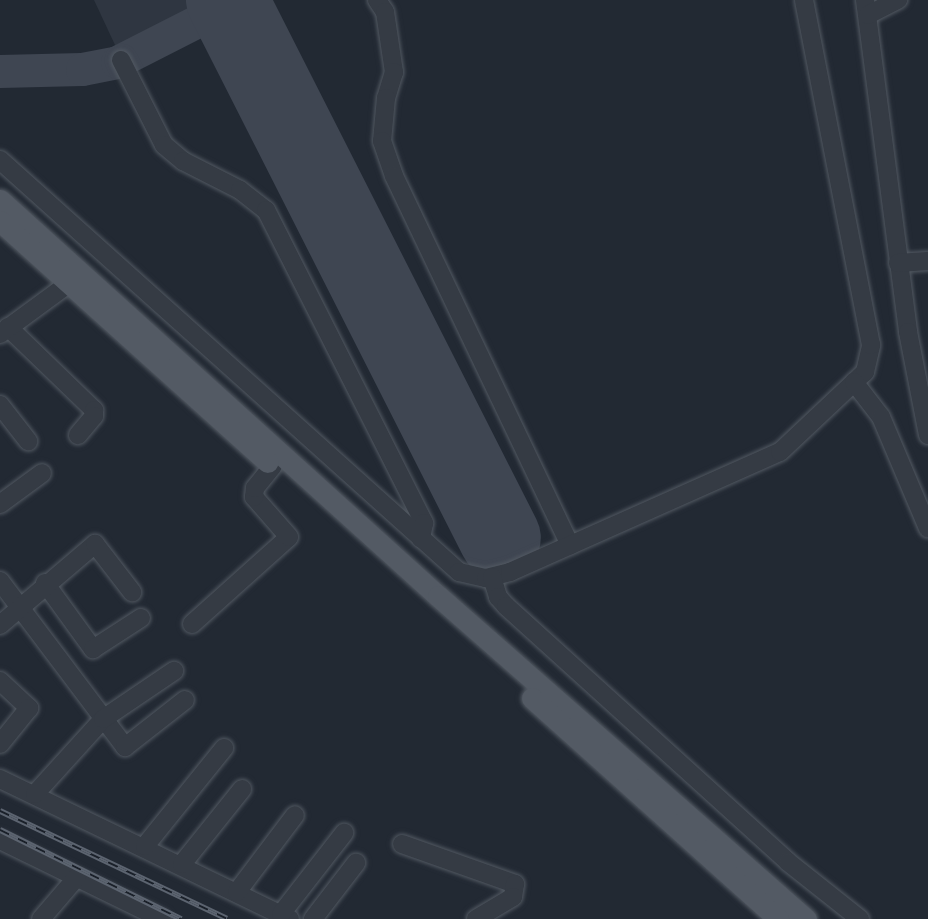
<!DOCTYPE html>
<style>
body{margin:0}
#map{position:relative;width:928px;height:919px;overflow:hidden;background:#222933;font-family:Karla,sans-serif}
div>[style]{position:absolute}
.airport>*{inset:0;background:#2f3641}
.taxiway>*{height:33px;margin:-16.5px;padding:0 16.5px;transform-origin:16.5px;border-radius:16.5px;background:#3f4652}
.runway>*{height:82px;margin:-41px;padding:0 41px;transform-origin:41px;border-radius:41px;background:#3f4652}
.roads{filter:drop-shadow(0 0 2px #525962) drop-shadow(0 0 2px #525962)}
.minor>*{height:18px;margin:-9px;padding:0 9px;transform-origin:9px;border-radius:9px;background:#353b44}
.major>*{height:21px;margin:-10.5px;padding:0 10.5px;transform-origin:10.5px;border-radius:10.5px;background:#535a64}
.rail>*{height:6px;margin-top:-3px;transform-origin:0;background:repeating-linear-gradient(90deg,#1a2029 0 10px,#5c6470 0 20px);box-sizing:border-box;border-block:2px solid #5c6470}
span{translate:-50% -50%;white-space:nowrap;text-align:center;line-height:1.15;-webkit-text-stroke:5px #1a2029;paint-order:stroke}
</style>
<div id="map">
<div class="airport">
<i style="clip-path:polygon(94px 0,187px 0,204px 34px,129px 75px)"></i>
</div>
<div class="taxiway">
<i style="left:0;top:71px;width:82px;rotate:-1.4deg"></i>
<i style="left:82px;top:69px;width:36px;rotate:-11deg"></i>
<i style="left:117px;top:62px;width:126px;rotate:-27deg"></i>
</div>
<div class="runway">
<i style="left:227px;top:0;width:603px;rotate:63.1deg"></i>
</div>
<div class="roads">
<div class="minor">
<i style="left:377px;top:0;width:14px;rotate:56deg"></i>
<i style="left:385px;top:12px;width:61px;rotate:81.5deg"></i>
<i style="left:394px;top:72px;width:27px;rotate:107deg"></i>
<i style="left:386px;top:98px;width:43px;rotate:95.3deg"></i>
<i style="left:382px;top:141px;width:37px;rotate:71deg"></i>
<i style="left:394px;top:176px;width:409px;rotate:64.5deg"></i>
<i style="left:865px;top:0;width:335px;rotate:82.6deg"></i>
<i style="left:908px;top:332px;width:105px;rotate:79deg"></i>
<i style="left:868px;top:15px;width:34px;rotate:-27deg"></i>
<i style="left:121px;top:60px;width:95px;rotate:63.2deg"></i>
<i style="left:164px;top:145px;width:25px;rotate:40deg"></i>
<i style="left:183px;top:161px;width:64px;rotate:27deg"></i>
<i style="left:240px;top:190px;width:33px;rotate:38deg"></i>
<i style="left:266px;top:210px;width:351px;rotate:63.2deg"></i>
<i style="left:424px;top:523px;width:16px;rotate:101deg"></i>
<i style="left:0;top:160px;width:617px;rotate:41.91deg"></i>
<i style="left:459px;top:572px;width:28px;rotate:13deg"></i>
<i style="left:486px;top:578px;width:25px;rotate:-14deg"></i>
<i style="left:510px;top:572px;width:295px;rotate:-24deg"></i>
<i style="left:780px;top:452px;width:117px;rotate:-43.3deg"></i>
<i style="left:865px;top:372px;width:28px;rotate:-77deg"></i>
<i style="left:871px;top:345px;width:351px;rotate:-101deg"></i>
<i style="left:898px;top:263px;width:30px;rotate:-4deg"></i>
<i style="left:8px;top:327px;width:120px;rotate:44deg"></i>
<i style="left:94px;top:410px;width:6px;rotate:90deg"></i>
<i style="left:94px;top:416px;width:25px;rotate:130deg"></i>
<i style="left:0;top:334px;width:98px;rotate:-36.3deg"></i>
<i style="left:854px;top:382px;width:44px;rotate:52.4deg"></i>
<i style="left:881px;top:417px;width:121px;rotate:67.1deg"></i>
<i style="left:0;top:405px;width:46px;rotate:52.1deg"></i>
<i style="left:0;top:504px;width:52px;rotate:-36.4deg"></i>
<i style="left:492px;top:577px;width:21px;rotate:73deg"></i>
<i style="left:498px;top:597px;width:12px;rotate:48deg"></i>
<i style="left:506px;top:606px;width:381px;rotate:42.2deg"></i>
<i style="left:788px;top:862px;width:92px;rotate:38.4deg"></i>
<i style="left:0;top:581px;width:208px;rotate:53deg"></i>
<i style="left:125px;top:747px;width:76px;rotate:-38.1deg"></i>
<i style="left:45px;top:583px;width:82px;rotate:54deg"></i>
<i style="left:93px;top:649px;width:57px;rotate:-32.9deg"></i>
<i style="left:192px;top:624px;width:130px;rotate:-41.9deg"></i>
<i style="left:289px;top:537px;width:53px;rotate:-131.2deg"></i>
<i style="left:254px;top:497px;width:9px;rotate:-84deg"></i>
<i style="left:255px;top:488px;width:28px;rotate:-51deg"></i>
<i style="left:0;top:625px;width:125px;rotate:-40.5deg"></i>
<i style="left:95px;top:544px;width:61px;rotate:52.4deg"></i>
<i style="left:0;top:681px;width:40px;rotate:43deg"></i>
<i style="left:29px;top:708px;width:46px;rotate:128.9deg"></i>
<i style="left:0;top:779px;width:322px;rotate:25.8deg"></i>
<i style="left:35px;top:794px;width:101px;rotate:-47.8deg"></i>
<i style="left:103px;top:719px;width:86px;rotate:-34.1deg"></i>
<i style="left:0;top:840px;width:180px;rotate:26deg"></i>
<i style="left:402px;top:844px;width:120px;rotate:19.5deg"></i>
<i style="left:515px;top:884px;width:13px;rotate:99deg"></i>
<i style="left:513px;top:897px;width:43px;rotate:149.3deg"></i>
<i style="left:145px;top:846px;width:126px;rotate:-51.1deg"></i>
<i style="left:182px;top:864px;width:96px;rotate:-51.3deg"></i>
<i style="left:237px;top:892px;width:96px;rotate:-53deg"></i>
<i style="left:281px;top:914px;width:103px;rotate:-52.1deg"></i>
<i style="left:41px;top:919px;width:55px;rotate:-49.4deg"></i>
<i style="left:313px;top:919px;width:71px;rotate:-52.5deg"></i>
</div>
<div class="major">
<i style="left:0;top:200px;width:590px;rotate:42.12deg"></i>
<i style="left:438px;top:596px;width:490px;rotate:41.3deg"></i>
<i style="left:0;top:221px;width:360px;rotate:42deg"></i>
<i style="left:532px;top:698px;width:331px;rotate:41.9deg"></i>
</div>
</div>
<div class="rail">
<i style="left:0;top:811px;width:251px;rotate:25.4deg"></i>
<i style="left:0;top:830px;width:202px;rotate:26.2deg"></i>
</div>
</div>
